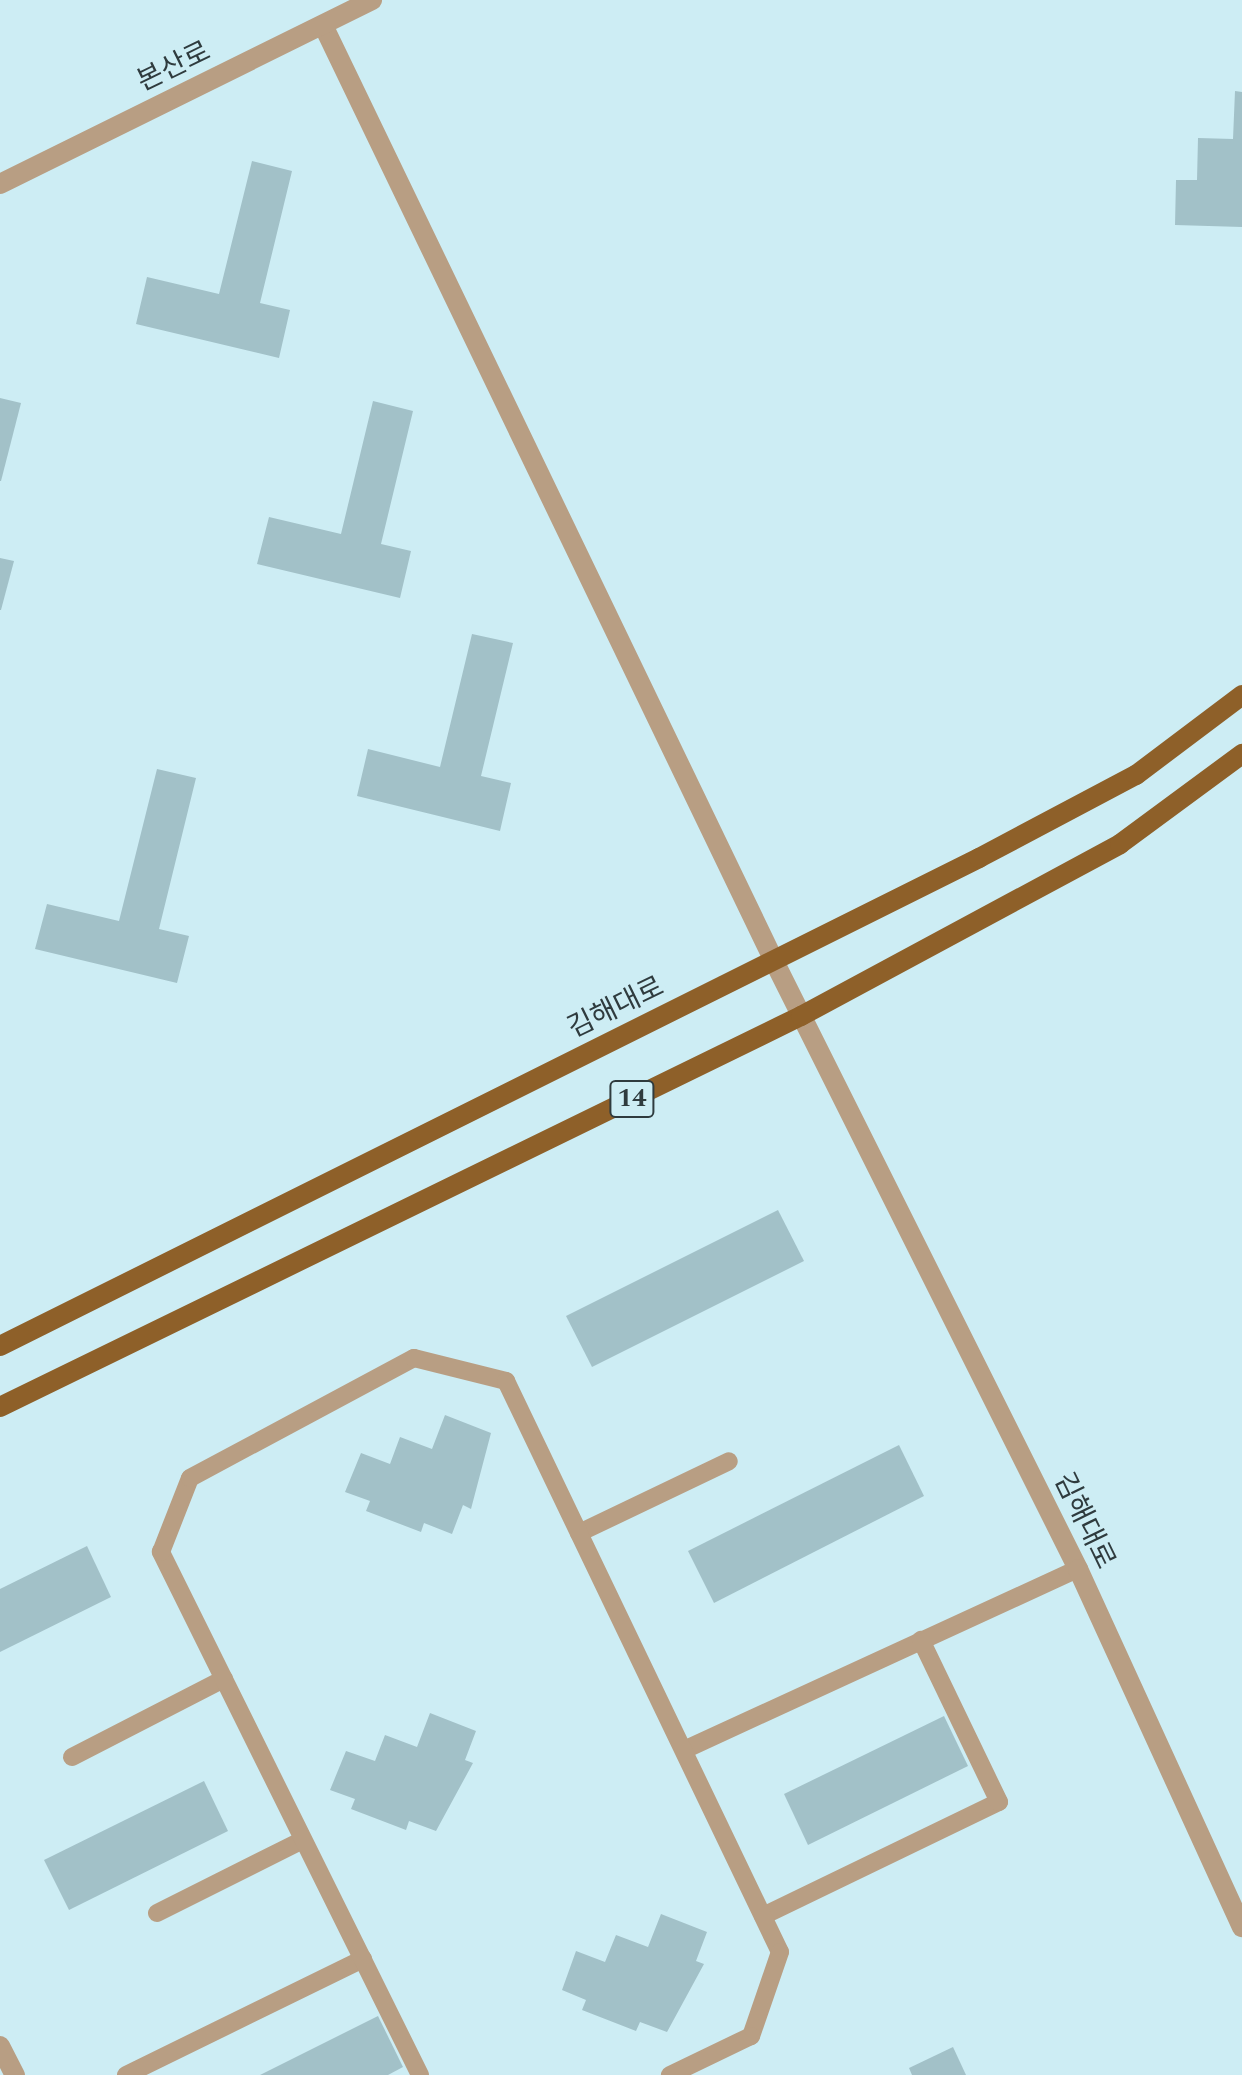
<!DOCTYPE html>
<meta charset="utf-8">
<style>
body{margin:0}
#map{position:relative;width:1242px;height:2075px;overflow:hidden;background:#cdedf4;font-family:Spectral,"Noto Sans KR",serif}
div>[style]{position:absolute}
.building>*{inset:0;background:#a2c1c8}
.lane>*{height:18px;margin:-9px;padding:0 9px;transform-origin:9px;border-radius:9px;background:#b89e83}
.street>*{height:20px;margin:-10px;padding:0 10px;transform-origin:10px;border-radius:10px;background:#b89e83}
.primary>*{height:20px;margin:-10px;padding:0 10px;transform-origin:10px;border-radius:10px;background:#8e6029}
span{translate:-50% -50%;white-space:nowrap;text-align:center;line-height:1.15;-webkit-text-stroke:7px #cdedf4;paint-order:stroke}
.shield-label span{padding:2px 6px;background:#cdedf4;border:2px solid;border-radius:6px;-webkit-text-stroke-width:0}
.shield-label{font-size:26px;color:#2f3b3e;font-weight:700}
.street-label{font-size:28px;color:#2f3b3e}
</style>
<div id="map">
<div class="building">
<i style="clip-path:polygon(1235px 91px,1242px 92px,1242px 227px,1175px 225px,1176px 180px,1197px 180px,1198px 138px,1233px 139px)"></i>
<i style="clip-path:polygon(252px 161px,292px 171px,260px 303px,290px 310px,279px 358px,136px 324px,147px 277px,219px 294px)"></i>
<i style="clip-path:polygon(0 398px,21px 403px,1px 481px,0 481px)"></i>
<i style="clip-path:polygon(373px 401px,413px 411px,381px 544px,411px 551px,400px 598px,257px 564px,269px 517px,341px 534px)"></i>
<i style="clip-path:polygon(0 558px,14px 561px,1px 610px,0 610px)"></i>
<i style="clip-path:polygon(472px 634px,513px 643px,481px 776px,511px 783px,500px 831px,357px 796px,368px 749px,440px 767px)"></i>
<i style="clip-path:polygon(157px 769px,196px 778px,159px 929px,189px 936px,177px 983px,35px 949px,47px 904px,119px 921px)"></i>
<i style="clip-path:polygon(778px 1210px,804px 1261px,592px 1367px,566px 1316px)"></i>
<i style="clip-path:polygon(445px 1415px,491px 1433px,471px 1509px,463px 1505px,452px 1534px,424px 1523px,421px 1532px,366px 1511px,370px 1501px,345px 1492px,361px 1453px,390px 1464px,400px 1437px,432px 1449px)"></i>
<i style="clip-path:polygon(899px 1445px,924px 1496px,714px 1603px,688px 1551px)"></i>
<i style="clip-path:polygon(87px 1546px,111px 1597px,0 1652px,0 1589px)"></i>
<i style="clip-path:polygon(430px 1713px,476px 1731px,465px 1760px,473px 1763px,436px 1831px,409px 1821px,406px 1830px,351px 1809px,355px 1799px,330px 1790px,346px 1751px,375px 1761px,385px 1735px,417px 1747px)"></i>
<i style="clip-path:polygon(944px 1716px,968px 1766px,808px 1845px,784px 1794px)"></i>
<i style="clip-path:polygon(204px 1781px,228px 1831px,69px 1910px,44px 1860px)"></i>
<i style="clip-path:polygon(661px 1914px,707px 1932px,696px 1961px,704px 1964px,667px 2032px,640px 2022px,636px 2031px,582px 2010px,586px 2000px,562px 1990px,576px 1951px,605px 1962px,616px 1935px,648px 1947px)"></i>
<i style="clip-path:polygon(378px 2016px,403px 2067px,388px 2075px,260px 2075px)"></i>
<i style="clip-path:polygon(953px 2047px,966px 2075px,912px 2075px,909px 2068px)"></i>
</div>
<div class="lane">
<i style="left:579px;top:1533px;width:166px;rotate:-25.6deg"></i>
<i style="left:684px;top:1750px;width:434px;rotate:-24.7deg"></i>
<i style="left:72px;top:1757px;width:171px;rotate:-27.2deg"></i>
<i style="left:157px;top:1913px;width:163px;rotate:-26.6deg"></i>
<i style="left:763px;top:1916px;width:262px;rotate:-25.8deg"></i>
<i style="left:999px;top:1802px;width:180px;rotate:-115.7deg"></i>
<i style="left:126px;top:2075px;width:264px;rotate:-26.1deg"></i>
<i style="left:420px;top:2075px;width:584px;rotate:-116.35deg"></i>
<i style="left:161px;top:1552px;width:79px;rotate:-68.6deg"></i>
<i style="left:190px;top:1478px;width:254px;rotate:-28.2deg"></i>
<i style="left:414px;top:1358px;width:95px;rotate:14deg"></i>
<i style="left:506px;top:1381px;width:633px;rotate:64.37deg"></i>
<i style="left:780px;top:1952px;width:89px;rotate:109deg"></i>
<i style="left:751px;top:2036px;width:90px;rotate:154.3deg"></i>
</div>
<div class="street">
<i style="left:323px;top:25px;width:1039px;rotate:64.27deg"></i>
<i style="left:774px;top:961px;width:680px;rotate:63.43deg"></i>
<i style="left:1078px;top:1569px;width:394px;rotate:65.4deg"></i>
<i style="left:0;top:184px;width:415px;rotate:-26.3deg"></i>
<i style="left:0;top:2046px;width:33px;rotate:63deg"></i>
</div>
<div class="primary">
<i style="left:0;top:1346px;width:1094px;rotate:-26.49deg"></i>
<i style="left:979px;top:858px;width:178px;rotate:-27.9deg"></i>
<i style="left:1136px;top:775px;width:133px;rotate:-37deg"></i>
<i style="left:0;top:1407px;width:891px;rotate:-26.02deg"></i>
<i style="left:801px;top:1016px;width:362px;rotate:-28.3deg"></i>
<i style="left:1120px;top:844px;width:152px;rotate:-36.4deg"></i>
</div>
<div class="shield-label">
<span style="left:632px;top:1099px">14</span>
</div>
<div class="street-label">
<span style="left:174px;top:67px;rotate:-26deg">본산로</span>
<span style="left:616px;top:1008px;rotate:-26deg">김해대로</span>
<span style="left:1084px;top:1521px;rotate:64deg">김해대로</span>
</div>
</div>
